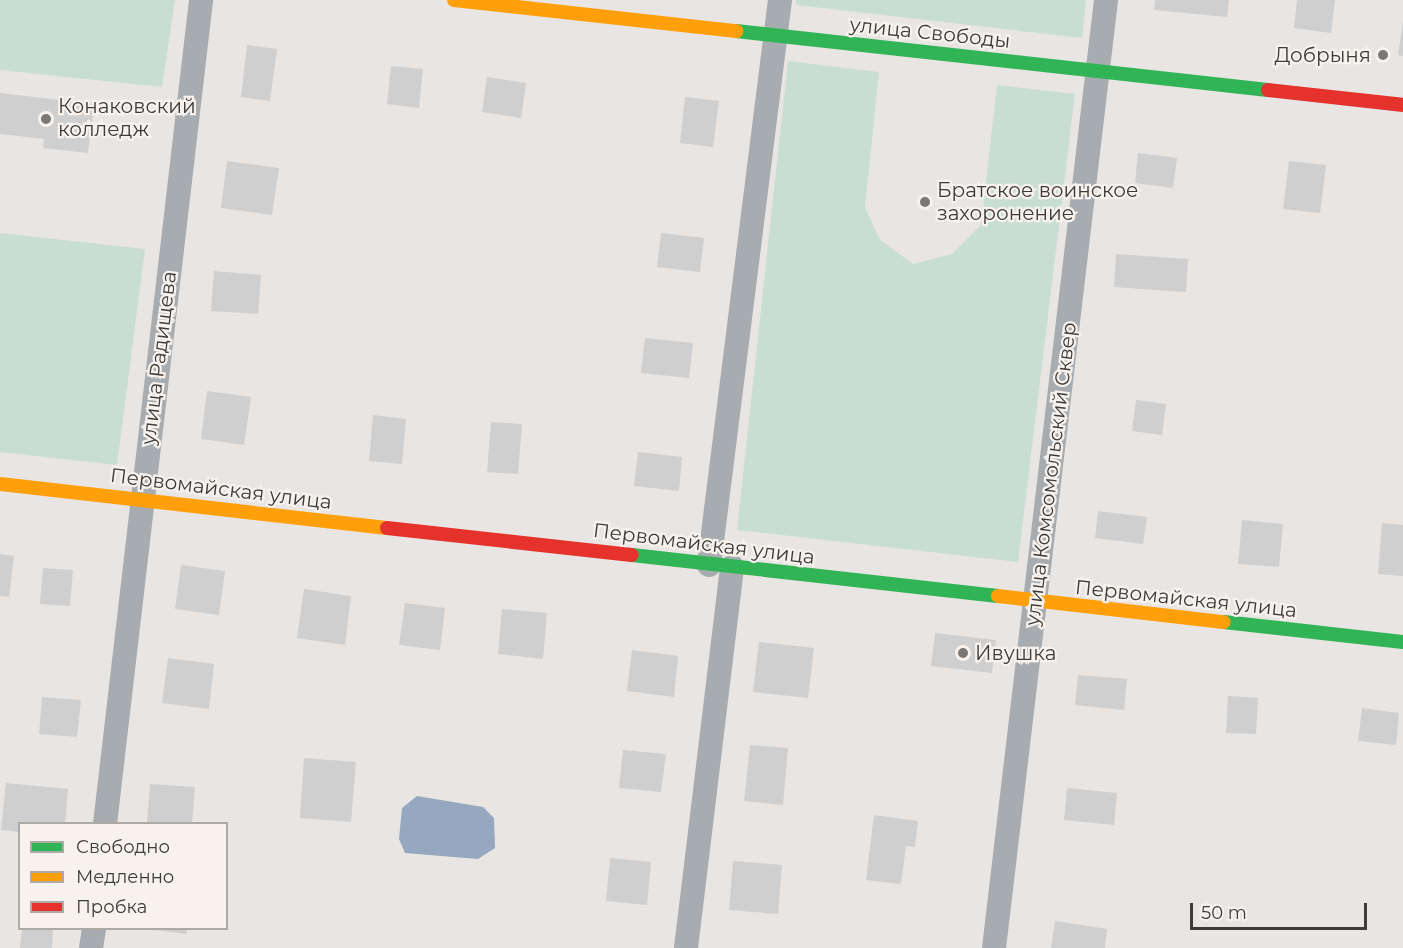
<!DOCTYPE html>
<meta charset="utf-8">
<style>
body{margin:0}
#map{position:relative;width:1403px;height:948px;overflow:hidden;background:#e8e5e2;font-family:Montserrat,sans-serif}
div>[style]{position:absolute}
.green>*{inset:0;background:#c9ded2}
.water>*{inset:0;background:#95a8c0}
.building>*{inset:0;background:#d0cfcf}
.street>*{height:24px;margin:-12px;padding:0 12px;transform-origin:12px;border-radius:12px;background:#a7acb0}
.fast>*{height:14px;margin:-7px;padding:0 7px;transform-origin:7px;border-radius:7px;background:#30b455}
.slow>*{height:14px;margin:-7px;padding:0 7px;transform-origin:7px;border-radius:7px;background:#ff9f0a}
.jam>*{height:14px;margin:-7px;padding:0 7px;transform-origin:7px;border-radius:7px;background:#e5322d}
.dots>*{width:16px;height:16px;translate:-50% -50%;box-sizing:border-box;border:3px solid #f7f2ed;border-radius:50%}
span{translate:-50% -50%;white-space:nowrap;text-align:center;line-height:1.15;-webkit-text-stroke:4.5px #f7f2ed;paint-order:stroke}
.street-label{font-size:20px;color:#3e3c3a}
.poi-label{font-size:20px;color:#3e3c3a}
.right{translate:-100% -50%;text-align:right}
.left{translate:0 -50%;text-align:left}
.legend{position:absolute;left:18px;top:822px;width:210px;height:108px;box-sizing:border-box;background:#f7f2ed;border:2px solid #ada9a5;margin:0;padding:8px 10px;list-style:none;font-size:18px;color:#3e3c3a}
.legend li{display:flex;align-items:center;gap:12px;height:30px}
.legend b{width:30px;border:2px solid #ada9a5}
.scale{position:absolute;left:1190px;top:903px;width:177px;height:27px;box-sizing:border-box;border:3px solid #3e3c3a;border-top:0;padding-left:8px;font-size:18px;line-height:21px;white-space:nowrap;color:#3e3c3a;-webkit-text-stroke:4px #f7f2ed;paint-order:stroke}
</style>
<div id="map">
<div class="green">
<i style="clip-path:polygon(0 0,175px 0,162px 87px,0 70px)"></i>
<i style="clip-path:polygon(796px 0,1086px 0,1082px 38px,796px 5px)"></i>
<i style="clip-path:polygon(788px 61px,879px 72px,865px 207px,880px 240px,913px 264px,952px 254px,981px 225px,997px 85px,1075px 94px,1018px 562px,737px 530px)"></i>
<i style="clip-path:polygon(0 233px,145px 249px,117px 465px,0 452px)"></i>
</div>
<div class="water">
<i style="clip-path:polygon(417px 796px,483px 807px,494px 818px,495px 848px,478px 859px,405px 853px,399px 839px,402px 808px)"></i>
</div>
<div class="building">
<i style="clip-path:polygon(1155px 0,1229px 0,1227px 17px,1154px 10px)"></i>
<i style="clip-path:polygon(1297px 0,1335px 0,1331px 33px,1294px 28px)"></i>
<i style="clip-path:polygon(1403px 22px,1403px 56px,1398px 55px)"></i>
<i style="clip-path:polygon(247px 45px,277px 49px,270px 101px,241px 97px)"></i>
<i style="clip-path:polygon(391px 66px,423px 69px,419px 108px,387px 104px)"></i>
<i style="clip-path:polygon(487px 77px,526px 83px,521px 118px,482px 112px)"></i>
<i style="clip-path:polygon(0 93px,94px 104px,88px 153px,43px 148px,44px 139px,0 134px)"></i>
<i style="clip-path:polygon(685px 97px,719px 101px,713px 147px,680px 143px)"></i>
<i style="clip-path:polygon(1138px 153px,1177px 158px,1173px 188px,1135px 183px)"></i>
<i style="clip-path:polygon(227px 161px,279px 168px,272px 215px,221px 208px)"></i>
<i style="clip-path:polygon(1289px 161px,1326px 165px,1320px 213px,1283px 209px)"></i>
<i style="clip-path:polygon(661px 233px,704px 238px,700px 272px,657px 267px)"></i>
<i style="clip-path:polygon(1116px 254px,1188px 259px,1186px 292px,1114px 287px)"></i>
<i style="clip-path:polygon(214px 271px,261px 275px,258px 314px,211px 311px)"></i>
<i style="clip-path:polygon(645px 338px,693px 343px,689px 378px,641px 373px)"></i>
<i style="clip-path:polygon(207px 391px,251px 397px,244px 445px,201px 439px)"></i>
<i style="clip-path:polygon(1136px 400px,1166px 404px,1162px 435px,1132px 431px)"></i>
<i style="clip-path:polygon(373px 415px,406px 419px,402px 464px,369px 461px)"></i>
<i style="clip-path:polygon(491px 422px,522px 424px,518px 474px,487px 472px)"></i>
<i style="clip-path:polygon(638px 452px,682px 457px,679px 491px,634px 486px)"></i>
<i style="clip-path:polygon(1098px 511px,1147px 517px,1143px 544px,1095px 538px)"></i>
<i style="clip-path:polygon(1242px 520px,1283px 524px,1279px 567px,1238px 564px)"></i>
<i style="clip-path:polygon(1382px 523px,1403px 525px,1403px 576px,1378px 574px)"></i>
<i style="clip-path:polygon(0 554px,14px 556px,9px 597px,0 596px)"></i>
<i style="clip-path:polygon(181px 565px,225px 571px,219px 615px,175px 609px)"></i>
<i style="clip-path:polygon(43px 568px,73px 570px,70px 606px,40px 604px)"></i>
<i style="clip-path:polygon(304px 589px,351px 596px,345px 645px,297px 638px)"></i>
<i style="clip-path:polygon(405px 603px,445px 608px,440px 650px,399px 645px)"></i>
<i style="clip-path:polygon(502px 609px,547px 613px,543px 659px,498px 654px)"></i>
<i style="clip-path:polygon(935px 633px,996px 640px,992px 673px,931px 666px)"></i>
<i style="clip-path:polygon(759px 642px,814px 648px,808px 698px,753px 692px)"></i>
<i style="clip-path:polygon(632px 650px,678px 656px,674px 697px,627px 691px)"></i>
<i style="clip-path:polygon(168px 658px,214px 664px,209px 709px,162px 703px)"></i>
<i style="clip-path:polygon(1078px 675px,1127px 679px,1124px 710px,1075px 705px)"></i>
<i style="clip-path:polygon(1228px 696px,1258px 698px,1256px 734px,1226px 733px)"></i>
<i style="clip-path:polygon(42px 697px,81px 700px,77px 737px,39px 734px)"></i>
<i style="clip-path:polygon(1362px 708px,1399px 713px,1396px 745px,1358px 741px)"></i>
<i style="clip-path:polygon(750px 745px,788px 748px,783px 805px,744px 801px)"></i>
<i style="clip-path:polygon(623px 750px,666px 754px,661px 792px,619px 788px)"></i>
<i style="clip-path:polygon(304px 758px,356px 762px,351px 822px,300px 818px)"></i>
<i style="clip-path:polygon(6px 783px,68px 789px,65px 824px,20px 824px,20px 832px,1px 830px)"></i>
<i style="clip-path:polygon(150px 784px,195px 787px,192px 824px,147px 823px)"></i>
<i style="clip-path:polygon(1067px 788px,1117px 793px,1114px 825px,1064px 820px)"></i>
<i style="clip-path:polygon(874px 815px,918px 821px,915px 847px,906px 846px,901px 884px,866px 880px)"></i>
<i style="clip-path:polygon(610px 858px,651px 862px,647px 905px,606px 901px)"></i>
<i style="clip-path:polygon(733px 861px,782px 865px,778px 914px,729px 910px)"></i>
<i style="clip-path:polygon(1055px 921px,1107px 929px,1105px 948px,1051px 948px)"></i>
<i style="clip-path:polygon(22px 928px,53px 928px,52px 948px,20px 948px)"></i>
<i style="clip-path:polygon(140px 928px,187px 928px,187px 934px)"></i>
</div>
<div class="street">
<i style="left:709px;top:565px;width:569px;rotate:-82.84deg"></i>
<i style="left:105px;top:824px;width:830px;rotate:-83.35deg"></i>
<i style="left:91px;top:948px;width:20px;rotate:-81deg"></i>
<i style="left:686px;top:948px;width:384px;rotate:-83.1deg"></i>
<i style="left:994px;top:948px;width:955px;rotate:-83.26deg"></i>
</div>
<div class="fast">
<i style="left:736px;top:31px;width:535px;rotate:6.33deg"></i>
<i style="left:632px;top:555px;width:368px;rotate:6.4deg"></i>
<i style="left:1224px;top:622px;width:180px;rotate:6.4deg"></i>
</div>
<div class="slow">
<i style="left:454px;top:0;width:284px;rotate:6.3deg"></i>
<i style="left:0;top:484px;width:389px;rotate:6.5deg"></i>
<i style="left:998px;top:596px;width:227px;rotate:6.6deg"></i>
</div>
<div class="jam">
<i style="left:1268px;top:90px;width:136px;rotate:6.3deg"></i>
<i style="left:387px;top:528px;width:246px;rotate:6.3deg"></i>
</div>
<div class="dots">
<i style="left:1383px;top:55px;background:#7a7775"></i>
<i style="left:46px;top:119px;background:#7a7775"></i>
<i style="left:925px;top:202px;background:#7a7775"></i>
<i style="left:963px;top:653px;background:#7a7775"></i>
</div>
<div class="street-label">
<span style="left:930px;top:33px;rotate:6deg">улица Свободы</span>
<span style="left:159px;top:358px;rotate:-83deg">улица Радищева</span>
<span style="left:1051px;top:474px;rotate:-83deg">улица Комсомольский Сквер</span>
<span style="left:221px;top:489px;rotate:7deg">Первомайская улица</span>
<span style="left:704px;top:544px;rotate:7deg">Первомайская улица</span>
<span style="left:1186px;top:599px;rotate:6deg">Первомайская улица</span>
</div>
<div class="poi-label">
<span class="right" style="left:1371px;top:55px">Добрыня</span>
<span class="left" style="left:58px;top:118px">Конаковский<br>колледж</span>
<span class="left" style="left:937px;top:202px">Братское воинское<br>захоронение</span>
<span class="left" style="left:975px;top:653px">Ивушка</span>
</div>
<ul class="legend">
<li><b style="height:8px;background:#30b455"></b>Свободно</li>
<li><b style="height:8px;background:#ff9f0a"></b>Медленно</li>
<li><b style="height:8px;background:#e5322d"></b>Пробка</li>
</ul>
<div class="scale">50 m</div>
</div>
